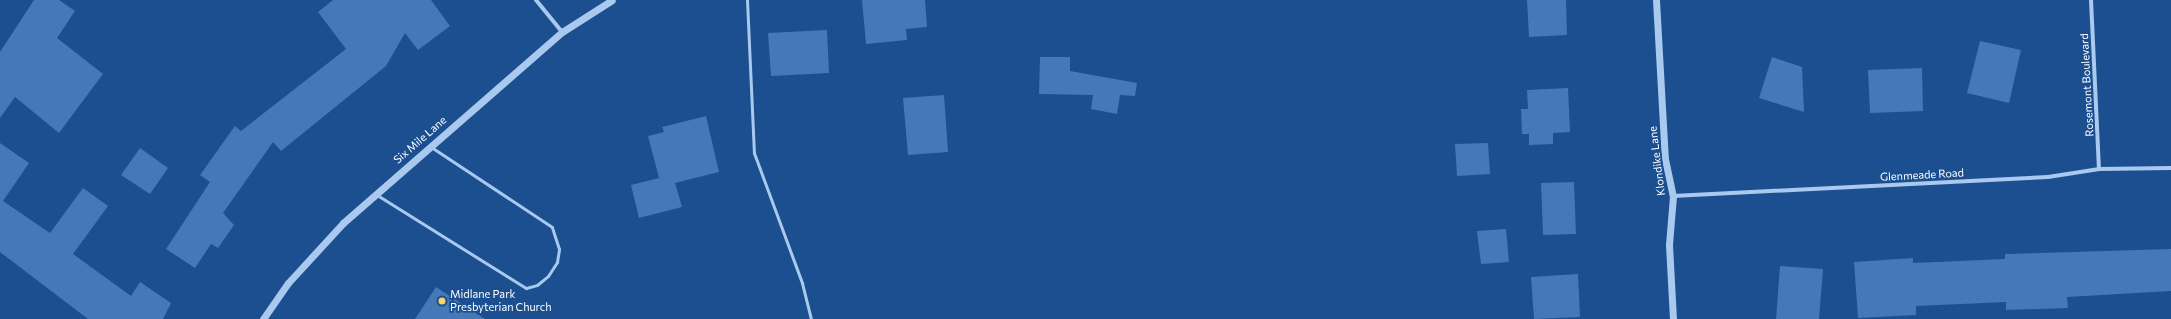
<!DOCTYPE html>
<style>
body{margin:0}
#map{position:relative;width:2171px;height:319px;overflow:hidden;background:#1b4f8f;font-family:Commissioner,sans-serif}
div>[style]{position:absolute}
.building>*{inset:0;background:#4478b7}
.service>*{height:3px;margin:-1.5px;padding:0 1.5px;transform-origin:1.5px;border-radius:1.5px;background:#a9c9ee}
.minor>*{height:4px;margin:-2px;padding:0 2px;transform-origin:2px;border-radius:2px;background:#a9c9ee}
.tertiary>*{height:7px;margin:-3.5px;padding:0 3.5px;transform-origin:3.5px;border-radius:3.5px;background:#a9c9ee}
.dots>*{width:11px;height:11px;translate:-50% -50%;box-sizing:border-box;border:2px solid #1b4f8f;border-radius:50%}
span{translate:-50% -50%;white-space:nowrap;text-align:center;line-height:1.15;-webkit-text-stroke:3.5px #1b4f8f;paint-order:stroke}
.street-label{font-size:11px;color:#fff}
.poi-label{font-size:11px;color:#fff}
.left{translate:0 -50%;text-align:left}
</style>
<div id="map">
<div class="building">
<i style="clip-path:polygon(34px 0,59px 0,75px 11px,57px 38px,103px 74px,59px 133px,15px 97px,0 118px,0 52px)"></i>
<i style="clip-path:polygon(333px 0,431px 0,450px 26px,418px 50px,405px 33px,386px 66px,281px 151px,273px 142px,223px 213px,234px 225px,218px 248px,211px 244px,195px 268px,166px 249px,210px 182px,200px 175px,235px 126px,241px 131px,346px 49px,318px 12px)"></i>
<i style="clip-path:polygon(862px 0,925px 0,927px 27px,906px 29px,907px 40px,866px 44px)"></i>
<i style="clip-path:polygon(1527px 0,1566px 0,1567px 35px,1529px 37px)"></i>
<i style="clip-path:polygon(827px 30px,829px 73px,771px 76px,768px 33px)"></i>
<i style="clip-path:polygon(1980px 41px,2021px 50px,2009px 103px,1967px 93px)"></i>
<i style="clip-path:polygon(1040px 57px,1070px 57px,1070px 71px,1137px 83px,1135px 96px,1120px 95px,1117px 114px,1091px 109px,1093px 95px,1039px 94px)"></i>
<i style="clip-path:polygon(1772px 57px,1802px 67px,1804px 112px,1759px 98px)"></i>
<i style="clip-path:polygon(1922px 68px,1923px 111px,1870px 113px,1868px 70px)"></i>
<i style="clip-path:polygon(1568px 88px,1570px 132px,1553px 133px,1553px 144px,1529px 145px,1529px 134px,1522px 134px,1521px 109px,1528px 109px,1527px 90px)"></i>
<i style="clip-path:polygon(944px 95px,948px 152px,908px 155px,903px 98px)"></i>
<i style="clip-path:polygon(706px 116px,719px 172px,675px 183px,682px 207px,639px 218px,631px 185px,659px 178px,648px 136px,664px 132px,662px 127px)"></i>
<i style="clip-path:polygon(0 143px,29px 163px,3px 201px,50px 233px,83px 188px,108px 206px,73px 254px,131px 296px,140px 282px,171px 303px,163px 319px,88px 319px,0 252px)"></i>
<i style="clip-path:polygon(1488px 143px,1490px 174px,1457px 176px,1455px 144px)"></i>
<i style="clip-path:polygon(140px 148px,168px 168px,150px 194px,121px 175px)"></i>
<i style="clip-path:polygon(1574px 182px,1576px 234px,1543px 235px,1541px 183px)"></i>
<i style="clip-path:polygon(1506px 229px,1509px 262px,1481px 264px,1477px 231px)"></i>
<i style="clip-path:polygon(2171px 249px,2171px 291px,2067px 297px,2068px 308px,2006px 310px,2006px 302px,1916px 306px,1916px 315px,1858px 318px,1854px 262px,1913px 258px,1913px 263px,2005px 259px,2005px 254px)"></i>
<i style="clip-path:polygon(1780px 266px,1823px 269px,1819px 319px,1776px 319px)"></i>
<i style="clip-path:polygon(1578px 274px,1580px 317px,1534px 319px,1531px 277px)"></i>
<i style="clip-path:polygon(436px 287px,485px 319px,415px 319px)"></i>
</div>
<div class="service">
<i style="left:747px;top:0;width:153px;rotate:87.4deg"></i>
<i style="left:754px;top:153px;width:139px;rotate:69.7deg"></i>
<i style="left:802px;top:283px;width:37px;rotate:76deg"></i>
<i style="left:377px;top:195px;width:176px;rotate:32deg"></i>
<i style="left:526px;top:288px;width:11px;rotate:-15deg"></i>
<i style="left:537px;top:285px;width:14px;rotate:-39deg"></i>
<i style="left:548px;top:276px;width:17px;rotate:-57deg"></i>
<i style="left:557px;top:262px;width:13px;rotate:-81deg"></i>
<i style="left:559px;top:249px;width:23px;rotate:-108deg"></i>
<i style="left:552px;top:227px;width:145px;rotate:-146.5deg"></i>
</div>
<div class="minor">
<i style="left:536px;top:0;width:41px;rotate:50.9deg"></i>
<i style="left:2091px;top:0;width:169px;rotate:87.3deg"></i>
<i style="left:1673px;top:196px;width:375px;rotate:-2.9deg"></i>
<i style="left:2048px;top:177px;width:52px;rotate:-8.9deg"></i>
<i style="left:2099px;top:169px;width:72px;rotate:-0.8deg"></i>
</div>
<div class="tertiary">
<i style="left:1656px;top:0;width:159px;rotate:86.8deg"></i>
<i style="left:1665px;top:159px;width:38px;rotate:78deg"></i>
<i style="left:1673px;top:196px;width:49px;rotate:94.7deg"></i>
<i style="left:1669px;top:245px;width:74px;rotate:86.9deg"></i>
<i style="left:263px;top:319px;width:44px;rotate:-55.2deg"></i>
<i style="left:288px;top:283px;width:81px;rotate:-47.5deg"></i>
<i style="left:343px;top:223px;width:291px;rotate:-41.1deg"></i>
<i style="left:562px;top:32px;width:59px;rotate:-32.6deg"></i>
</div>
<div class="dots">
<i style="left:442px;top:301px;background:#ffd166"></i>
</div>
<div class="street-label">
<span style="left:2087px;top:85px;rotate:-93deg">Rosemont Boulevard</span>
<span style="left:420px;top:140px;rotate:-41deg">Six Mile Lane</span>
<span style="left:1657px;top:161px;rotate:-97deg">Klondike Lane</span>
<span style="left:1922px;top:175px;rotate:-3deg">Glenmeade Road</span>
</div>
<div class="poi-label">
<span class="left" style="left:450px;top:301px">Midlane Park<br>Presbyterian Church</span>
</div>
</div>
